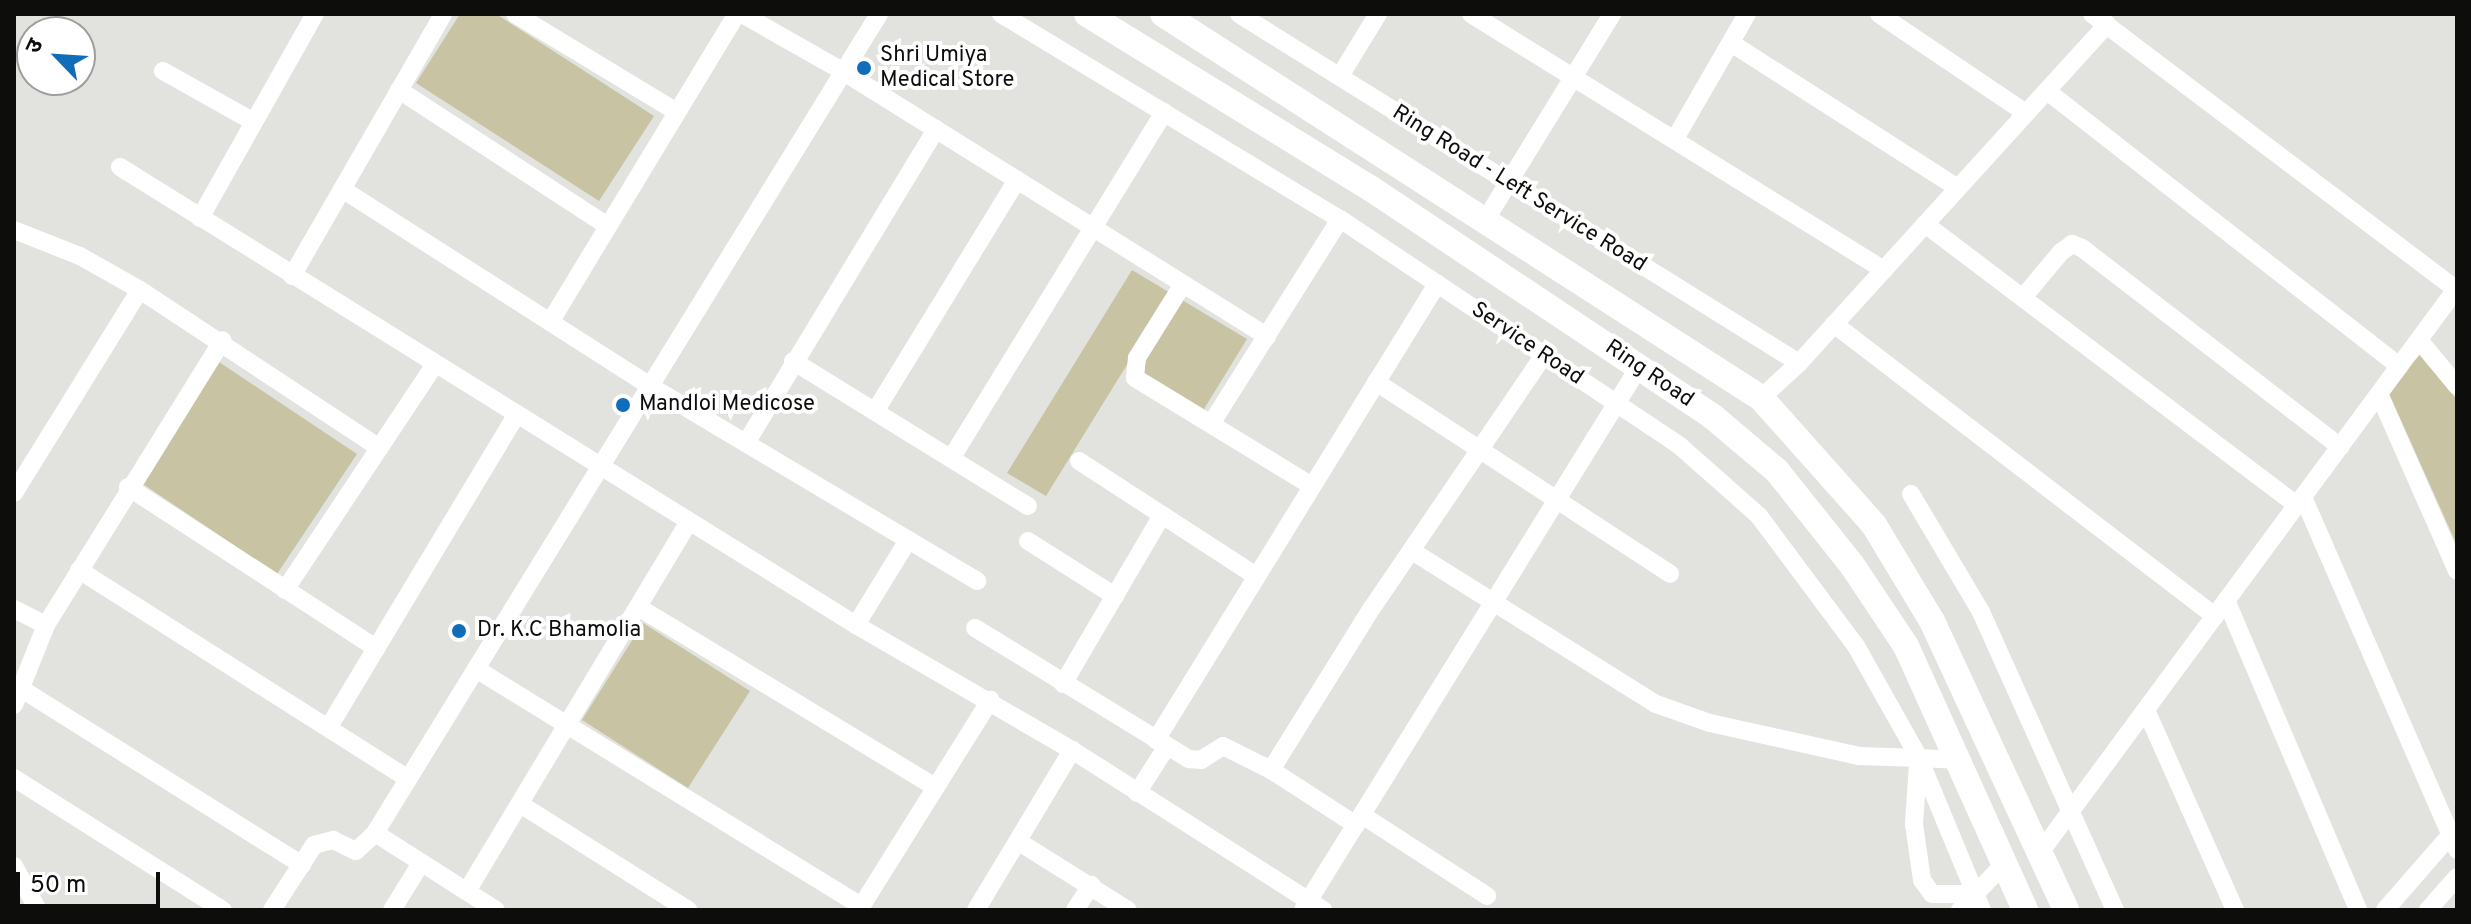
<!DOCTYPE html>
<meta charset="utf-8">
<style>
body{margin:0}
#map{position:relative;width:2471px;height:924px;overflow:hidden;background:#e2e2de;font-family:Overpass,"Noto Sans Devanagari",sans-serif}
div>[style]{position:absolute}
.green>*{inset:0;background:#c8c3a2}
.street>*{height:18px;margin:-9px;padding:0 9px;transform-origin:9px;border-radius:9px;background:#fff}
.secondary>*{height:26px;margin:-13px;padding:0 13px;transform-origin:13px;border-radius:13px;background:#fff}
.dots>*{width:22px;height:22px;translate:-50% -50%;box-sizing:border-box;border:4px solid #fff;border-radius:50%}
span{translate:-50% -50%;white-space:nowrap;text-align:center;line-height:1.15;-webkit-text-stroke:8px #fff;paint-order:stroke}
.poi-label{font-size:22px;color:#0d0d0c}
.left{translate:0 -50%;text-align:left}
.street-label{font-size:22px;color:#0d0d0c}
.frame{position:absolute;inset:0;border:16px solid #0d0d0c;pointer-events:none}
.north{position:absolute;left:16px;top:16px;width:80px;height:80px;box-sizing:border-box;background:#fff;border:2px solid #9e9e9e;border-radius:50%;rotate:295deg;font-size:22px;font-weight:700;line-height:32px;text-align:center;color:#0d0d0c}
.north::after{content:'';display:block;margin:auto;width:28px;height:36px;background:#106dba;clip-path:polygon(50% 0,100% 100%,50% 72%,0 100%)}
.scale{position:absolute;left:16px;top:872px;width:144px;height:36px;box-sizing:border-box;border:4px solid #0d0d0c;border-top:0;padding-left:10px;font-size:24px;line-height:28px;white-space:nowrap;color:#0d0d0c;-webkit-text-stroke:6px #fff;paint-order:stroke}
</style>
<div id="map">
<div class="green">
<i style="clip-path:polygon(460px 14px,496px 14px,654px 116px,599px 201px,416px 83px)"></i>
<i style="clip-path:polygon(1132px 270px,1247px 339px,1204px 409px,1128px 363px,1046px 496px,1007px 473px)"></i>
<i style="clip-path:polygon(2421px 354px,2457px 400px,2457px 545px,2387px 389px)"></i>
<i style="clip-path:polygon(219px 362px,357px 454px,277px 574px,140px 482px)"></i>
<i style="clip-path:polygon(643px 623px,750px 691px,688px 788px,582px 720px)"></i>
</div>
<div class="street">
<i style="left:515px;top:14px;width:189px;rotate:31.2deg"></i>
<i style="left:742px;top:14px;width:117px;rotate:29.6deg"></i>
<i style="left:844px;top:72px;width:499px;rotate:32deg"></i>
<i style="left:1001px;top:14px;width:396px;rotate:31.2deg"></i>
<i style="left:1340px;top:219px;width:409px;rotate:33.7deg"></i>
<i style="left:1680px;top:446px;width:106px;rotate:41.5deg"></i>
<i style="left:1759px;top:516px;width:162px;rotate:53.3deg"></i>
<i style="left:1856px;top:646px;width:129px;rotate:60.6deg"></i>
<i style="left:1919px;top:758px;width:41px;rotate:2.8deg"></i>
<i style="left:1239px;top:14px;width:660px;rotate:31.93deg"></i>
<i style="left:1471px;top:14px;width:486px;rotate:31.8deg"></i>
<i style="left:1879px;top:14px;width:177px;rotate:34deg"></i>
<i style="left:2092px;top:14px;width:456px;rotate:37.1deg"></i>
<i style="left:1731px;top:43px;width:269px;rotate:32.6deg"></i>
<i style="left:163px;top:71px;width:102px;rotate:29.3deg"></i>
<i style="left:1340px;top:76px;width:73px;rotate:-58.5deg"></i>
<i style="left:399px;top:90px;width:249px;rotate:33.1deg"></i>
<i style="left:2047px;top:91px;width:447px;rotate:38deg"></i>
<i style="left:1676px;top:137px;width:142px;rotate:-60deg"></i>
<i style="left:120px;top:167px;width:867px;rotate:31.89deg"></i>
<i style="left:856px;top:625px;width:250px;rotate:30.1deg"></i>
<i style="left:1072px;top:750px;width:298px;rotate:32.5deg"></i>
<i style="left:342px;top:189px;width:366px;rotate:32.6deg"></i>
<i style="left:650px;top:386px;width:381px;rotate:30.8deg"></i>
<i style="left:200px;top:218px;width:234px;rotate:-60.6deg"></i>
<i style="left:1486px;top:219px;width:241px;rotate:-58.4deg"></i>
<i style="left:1925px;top:224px;width:466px;rotate:37.1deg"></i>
<i style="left:14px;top:230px;width:71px;rotate:21.5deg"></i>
<i style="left:80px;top:256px;width:69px;rotate:29.5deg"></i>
<i style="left:140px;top:290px;width:287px;rotate:33.4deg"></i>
<i style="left:292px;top:276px;width:302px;rotate:-60deg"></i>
<i style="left:1183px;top:284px;width:87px;rotate:121.9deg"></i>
<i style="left:1137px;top:358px;width:20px;rotate:96deg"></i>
<i style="left:1135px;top:378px;width:207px;rotate:31.4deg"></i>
<i style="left:2025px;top:295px;width:56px;rotate:-50.1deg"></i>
<i style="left:2061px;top:252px;width:14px;rotate:-36deg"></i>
<i style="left:2072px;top:244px;width:11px;rotate:22deg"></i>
<i style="left:2082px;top:248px;width:326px;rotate:37.6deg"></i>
<i style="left:552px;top:319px;width:357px;rotate:-58.8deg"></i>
<i style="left:1834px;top:324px;width:480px;rotate:37.5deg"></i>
<i style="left:2419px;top:340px;width:60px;rotate:50.4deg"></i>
<i style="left:793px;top:361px;width:276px;rotate:31.7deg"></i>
<i style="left:1376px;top:382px;width:351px;rotate:33.1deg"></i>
<i style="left:2379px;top:394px;width:193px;rotate:66.2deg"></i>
<i style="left:1761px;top:398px;width:52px;rotate:-42.6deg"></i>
<i style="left:1799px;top:363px;width:458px;rotate:-47.7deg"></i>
<i style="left:876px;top:410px;width:270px;rotate:-58.5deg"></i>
<i style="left:1211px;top:424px;width:242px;rotate:-57.8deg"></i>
<i style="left:746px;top:443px;width:367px;rotate:-58.8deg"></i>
<i style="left:952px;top:457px;width:405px;rotate:-58.4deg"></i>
<i style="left:1079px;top:461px;width:211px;rotate:33deg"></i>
<i style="left:128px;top:487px;width:296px;rotate:33deg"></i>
<i style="left:14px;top:493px;width:239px;rotate:-58.2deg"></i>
<i style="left:1911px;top:494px;width:137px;rotate:59.3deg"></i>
<i style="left:1981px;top:612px;width:327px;rotate:65.8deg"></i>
<i style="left:2303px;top:497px;width:385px;rotate:66.4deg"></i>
<i style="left:1028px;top:541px;width:103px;rotate:32.3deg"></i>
<i style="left:1412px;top:551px;width:288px;rotate:32.1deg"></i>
<i style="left:1656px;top:704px;width:57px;rotate:19.4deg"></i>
<i style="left:1710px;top:723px;width:153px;rotate:12.5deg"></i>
<i style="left:1859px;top:756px;width:60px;rotate:1.9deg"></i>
<i style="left:1919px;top:758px;width:165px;rotate:67.5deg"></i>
<i style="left:79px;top:570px;width:390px;rotate:32.4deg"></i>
<i style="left:285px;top:590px;width:271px;rotate:-56.4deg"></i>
<i style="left:2226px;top:600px;width:337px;rotate:66.9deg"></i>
<i style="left:638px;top:607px;width:345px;rotate:31.2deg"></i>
<i style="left:14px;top:609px;width:36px;rotate:27deg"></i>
<i style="left:856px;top:625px;width:100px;rotate:-58.5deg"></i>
<i style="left:975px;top:628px;width:251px;rotate:31.5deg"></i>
<i style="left:1189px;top:759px;width:12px;rotate:5deg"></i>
<i style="left:1201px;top:760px;width:26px;rotate:-32deg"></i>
<i style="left:1223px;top:746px;width:54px;rotate:26.6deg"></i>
<i style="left:476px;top:669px;width:452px;rotate:31.6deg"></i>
<i style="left:1063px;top:684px;width:196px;rotate:-59.6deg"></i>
<i style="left:20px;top:688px;width:333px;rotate:32.1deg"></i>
<i style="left:14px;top:705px;width:86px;rotate:-68.2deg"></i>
<i style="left:46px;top:625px;width:335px;rotate:-58.2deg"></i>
<i style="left:2146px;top:710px;width:219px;rotate:66deg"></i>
<i style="left:330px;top:725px;width:363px;rotate:-59deg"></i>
<i style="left:1156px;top:740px;width:536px;rotate:-58.36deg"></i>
<i style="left:1918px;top:764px;width:60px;rotate:93.8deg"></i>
<i style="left:1914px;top:824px;width:57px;rotate:81.9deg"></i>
<i style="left:1922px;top:880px;width:17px;rotate:54deg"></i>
<i style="left:1932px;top:894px;width:43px"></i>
<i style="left:14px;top:778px;width:247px;rotate:32.3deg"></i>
<i style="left:1137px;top:793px;width:56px;rotate:-57.4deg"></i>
<i style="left:520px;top:804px;width:199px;rotate:32.2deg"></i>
<i style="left:1362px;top:815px;width:149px;rotate:32.9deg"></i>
<i style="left:1356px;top:825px;width:101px;rotate:-147.1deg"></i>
<i style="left:1271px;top:770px;width:191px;rotate:-58.1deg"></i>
<i style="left:1372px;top:608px;width:306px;rotate:-55.8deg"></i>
<i style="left:375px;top:833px;width:143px;rotate:32.5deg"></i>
<i style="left:1019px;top:842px;width:128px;rotate:32deg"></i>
<i style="left:2042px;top:850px;width:699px;rotate:-53.56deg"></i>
<i style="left:14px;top:866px;width:50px;rotate:61.4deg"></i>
<i style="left:467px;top:891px;width:431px;rotate:-59deg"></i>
<i style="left:1304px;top:908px;width:636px;rotate:-58.23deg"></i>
<i style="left:272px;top:910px;width:77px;rotate:-57.1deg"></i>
<i style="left:314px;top:845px;width:20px;rotate:-15deg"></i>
<i style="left:333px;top:840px;width:25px;rotate:26deg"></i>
<i style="left:356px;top:851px;width:26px;rotate:-43deg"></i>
<i style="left:375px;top:833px;width:962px;rotate:-58.39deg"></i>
<i style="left:392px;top:910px;width:55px;rotate:-58.3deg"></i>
<i style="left:859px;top:910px;width:248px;rotate:-58deg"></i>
<i style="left:976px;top:910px;width:187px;rotate:-59deg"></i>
<i style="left:1075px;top:910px;width:30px;rotate:-57deg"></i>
<i style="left:1960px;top:910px;width:65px;rotate:-46.2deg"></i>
<i style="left:2385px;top:910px;width:105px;rotate:-48.9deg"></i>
<i style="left:2428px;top:910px;width:44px;rotate:-48.7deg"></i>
</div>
<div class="secondary">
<i style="left:1087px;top:14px;width:332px;rotate:31.6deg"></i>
<i style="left:1370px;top:188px;width:411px;rotate:33.7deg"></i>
<i style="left:1712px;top:416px;width:85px;rotate:40.2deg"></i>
<i style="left:1777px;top:471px;width:120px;rotate:51.4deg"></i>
<i style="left:1852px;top:565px;width:97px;rotate:56.3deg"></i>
<i style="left:1906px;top:646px;width:290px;rotate:65.7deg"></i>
<i style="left:1163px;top:14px;width:711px;rotate:32.71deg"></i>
<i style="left:1761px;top:398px;width:170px;rotate:48.3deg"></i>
<i style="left:1874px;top:525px;width:112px;rotate:58.9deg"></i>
<i style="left:1932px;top:621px;width:319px;rotate:65.1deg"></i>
</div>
<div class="dots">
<i style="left:864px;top:68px;background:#106dba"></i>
<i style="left:623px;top:405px;background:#106dba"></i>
<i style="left:459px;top:631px;background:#106dba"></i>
</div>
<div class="poi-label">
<span class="left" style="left:880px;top:68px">Shri Umiya<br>Medical Store</span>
<span class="left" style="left:639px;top:405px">Mandloi Medicose</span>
<span class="left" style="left:477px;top:631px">Dr. K.C Bhamolia</span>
</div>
<div class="street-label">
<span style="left:1519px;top:189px;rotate:32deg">Ring Road - Left Service Road</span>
<span style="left:1527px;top:344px;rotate:34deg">Service Road</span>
<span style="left:1649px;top:374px;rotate:34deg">Ring Road</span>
</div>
<div class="frame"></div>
<div class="north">उ</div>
<div class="scale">50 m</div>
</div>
